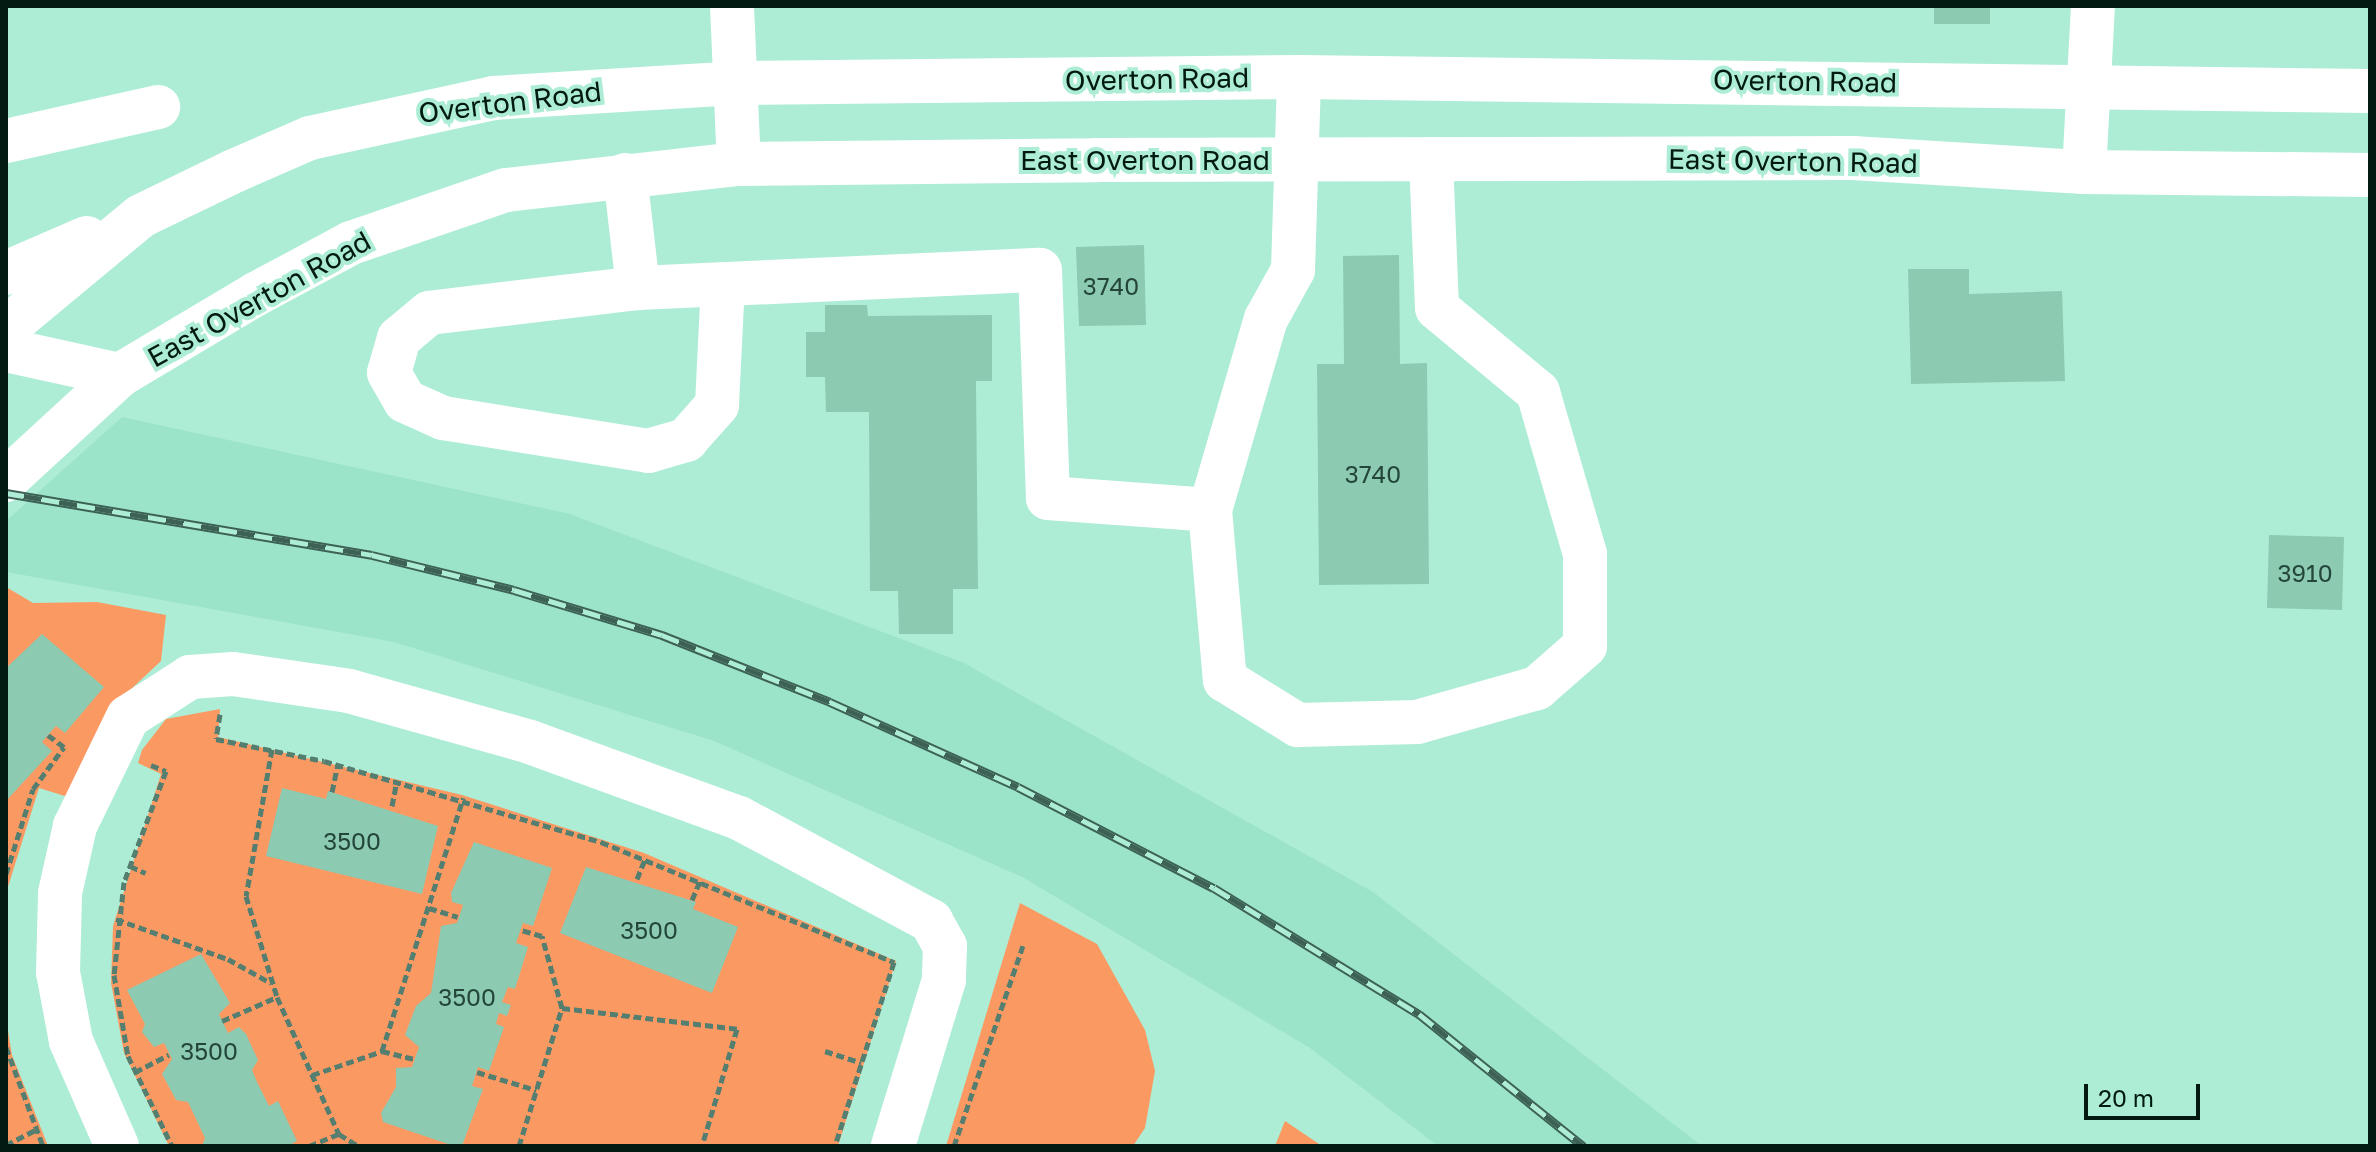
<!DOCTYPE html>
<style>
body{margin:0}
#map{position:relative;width:2376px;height:1152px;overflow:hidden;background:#aeedd5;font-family:"Golos Text",sans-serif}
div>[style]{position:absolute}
.built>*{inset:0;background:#9ce4c9}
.green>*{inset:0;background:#fb9963}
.building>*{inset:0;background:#8ccab2}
.path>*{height:5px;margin-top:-2.5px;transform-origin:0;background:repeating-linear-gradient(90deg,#547e6f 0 8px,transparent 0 12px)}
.minor>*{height:44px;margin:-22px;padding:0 22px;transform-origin:22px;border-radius:22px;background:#fff}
.rail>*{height:9px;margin-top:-4.5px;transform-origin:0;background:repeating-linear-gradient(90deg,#aeedd5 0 18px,#3d6255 0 36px);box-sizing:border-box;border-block:2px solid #3d6255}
span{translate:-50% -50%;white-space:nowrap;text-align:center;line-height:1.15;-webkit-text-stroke:8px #aeedd5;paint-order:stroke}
.number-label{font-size:24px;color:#24463a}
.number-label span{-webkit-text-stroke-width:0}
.street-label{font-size:28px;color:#021a12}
.frame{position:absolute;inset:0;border:8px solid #021a12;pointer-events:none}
.scale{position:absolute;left:2084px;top:1084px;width:116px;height:36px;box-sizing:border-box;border:4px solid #021a12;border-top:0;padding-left:10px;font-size:24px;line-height:28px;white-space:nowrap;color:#021a12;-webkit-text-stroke:6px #aeedd5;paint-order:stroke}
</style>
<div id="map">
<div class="built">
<i style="clip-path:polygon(122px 417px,570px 514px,962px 662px,1373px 892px,1702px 1146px,1438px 1146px,1310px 1048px,1022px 877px,714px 741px,394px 642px,6px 572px,6px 521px)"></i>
</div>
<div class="green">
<i style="clip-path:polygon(6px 587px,33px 603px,97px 602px,166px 615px,161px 661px,112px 707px,68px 797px,39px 788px,6px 893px)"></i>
<i style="clip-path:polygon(220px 709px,218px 737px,462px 795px,644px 853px,896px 961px,838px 1146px,169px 1146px,124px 1053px,111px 983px,113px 926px,161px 774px,138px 763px,142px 750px,166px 719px)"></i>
<i style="clip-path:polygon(1020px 903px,1097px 944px,1145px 1030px,1155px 1071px,1145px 1128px,1133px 1146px,946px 1146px)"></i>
<i style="clip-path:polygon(6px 1019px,12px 1055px,48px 1146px,6px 1146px)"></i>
<i style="clip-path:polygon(1285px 1121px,1322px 1146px,1275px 1146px)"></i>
</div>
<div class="building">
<i style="clip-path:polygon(1934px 6px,1990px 6px,1990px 24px,1934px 24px)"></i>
<i style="clip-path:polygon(1144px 245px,1146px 325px,1079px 326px,1076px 247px)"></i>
<i style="clip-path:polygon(1399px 255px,1400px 364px,1427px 363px,1429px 584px,1319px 585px,1317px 364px,1344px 364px,1343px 256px)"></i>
<i style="clip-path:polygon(1908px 269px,1969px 269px,1969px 294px,2062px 291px,2065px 381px,1911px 384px)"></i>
<i style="clip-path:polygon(825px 305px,867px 305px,868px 316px,992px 315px,992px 381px,976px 381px,978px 589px,953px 589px,953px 634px,899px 634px,898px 591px,870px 591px,869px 412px,826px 412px,825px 377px,806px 377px,806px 332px,825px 332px)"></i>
<i style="clip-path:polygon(2269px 535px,2344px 537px,2342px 610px,2267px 608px)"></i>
<i style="clip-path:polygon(42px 634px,104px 687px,65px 733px,56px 726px,48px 735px,42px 742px,52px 751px,6px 801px,6px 668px)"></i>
<i style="clip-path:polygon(282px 788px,326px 799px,328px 791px,438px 826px,422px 894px,266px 856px)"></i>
<i style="clip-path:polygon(474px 842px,552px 868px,533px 926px,523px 923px,516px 943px,528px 947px,515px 989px,508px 987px,502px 1002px,511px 1005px,507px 1016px,499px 1013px,496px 1024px,504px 1027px,489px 1071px,478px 1067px,472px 1086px,483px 1089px,462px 1146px,454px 1146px,383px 1122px,381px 1113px,396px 1087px,396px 1068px,412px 1067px,419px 1047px,405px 1035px,416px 1006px,431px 993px,441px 926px,457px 923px,463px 905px,452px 902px,451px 893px)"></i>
<i style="clip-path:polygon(586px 867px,696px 902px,693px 909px,738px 927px,712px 993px,560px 933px)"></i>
<i style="clip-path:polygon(201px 954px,230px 1003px,219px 1014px,228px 1033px,239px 1027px,246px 1034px,258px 1060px,252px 1070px,257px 1082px,269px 1106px,278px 1101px,297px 1141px,288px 1146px,202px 1146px,205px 1138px,188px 1102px,176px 1100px,162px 1074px,172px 1059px,164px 1043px,154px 1047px,142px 1032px,145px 1024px,127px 990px)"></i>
</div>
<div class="path">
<i style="left:220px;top:714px;width:25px;rotate:99deg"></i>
<i style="left:216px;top:739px;width:110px;rotate:11.5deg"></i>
<i style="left:324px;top:761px;width:289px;rotate:16.3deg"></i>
<i style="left:601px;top:842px;width:317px;rotate:22.3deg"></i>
<i style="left:894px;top:962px;width:193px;rotate:107.8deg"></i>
<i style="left:272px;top:749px;width:149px;rotate:100deg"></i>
<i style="left:246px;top:896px;width:106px;rotate:72.9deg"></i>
<i style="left:277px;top:997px;width:150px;rotate:65.7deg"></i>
<i style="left:339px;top:1134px;width:22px;rotate:32deg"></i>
<i style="left:151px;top:765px;width:16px;rotate:22deg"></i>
<i style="left:166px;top:771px;width:119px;rotate:110.7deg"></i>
<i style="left:124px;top:882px;width:94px;rotate:96.1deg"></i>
<i style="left:114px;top:975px;width:82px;rotate:80.2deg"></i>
<i style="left:128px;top:1056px;width:100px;rotate:63.9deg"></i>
<i style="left:332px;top:792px;width:29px;rotate:-78deg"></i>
<i style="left:392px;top:806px;width:25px;rotate:-79deg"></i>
<i style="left:130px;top:866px;width:17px;rotate:24deg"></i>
<i style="left:6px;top:874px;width:89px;rotate:-72.4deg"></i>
<i style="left:33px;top:789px;width:52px;rotate:-53.6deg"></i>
<i style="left:64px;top:747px;width:20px;rotate:-143deg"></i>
<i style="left:637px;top:879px;width:24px;rotate:-68deg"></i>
<i style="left:692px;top:900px;width:23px;rotate:-67deg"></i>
<i style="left:429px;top:908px;width:30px;rotate:17deg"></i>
<i style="left:116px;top:919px;width:119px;rotate:19.7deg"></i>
<i style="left:228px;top:959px;width:49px;rotate:29.2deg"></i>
<i style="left:562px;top:1008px;width:176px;rotate:6.8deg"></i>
<i style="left:737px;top:1029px;width:122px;rotate:106.7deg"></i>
<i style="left:222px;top:1021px;width:60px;rotate:-23.6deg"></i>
<i style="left:6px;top:1047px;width:106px;rotate:69.5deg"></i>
<i style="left:382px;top:1051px;width:266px;rotate:-72.2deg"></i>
<i style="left:825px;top:1051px;width:38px;rotate:18deg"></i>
<i style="left:135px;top:1072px;width:38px;rotate:-27deg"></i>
<i style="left:477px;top:1072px;width:62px;rotate:17deg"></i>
<i style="left:312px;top:1075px;width:74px;rotate:-18.9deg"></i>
<i style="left:382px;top:1051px;width:33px;rotate:14deg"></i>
<i style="left:6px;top:1145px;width:34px;rotate:-27deg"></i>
<i style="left:309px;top:1146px;width:32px;rotate:-22deg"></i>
<i style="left:519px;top:1146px;width:145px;rotate:-72.7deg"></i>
<i style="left:562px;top:1008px;width:75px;rotate:-105.5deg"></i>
<i style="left:542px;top:936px;width:22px;rotate:-164deg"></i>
<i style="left:954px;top:1146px;width:212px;rotate:-71deg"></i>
</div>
<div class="minor">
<i style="left:732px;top:6px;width:158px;rotate:87.5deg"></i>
<i style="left:6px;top:141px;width:156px;rotate:-12.6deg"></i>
<i style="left:2084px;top:172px;width:166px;rotate:-86.9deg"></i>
<i style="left:625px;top:175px;width:114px;rotate:83.4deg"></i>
<i style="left:638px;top:288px;width:402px;rotate:-2.6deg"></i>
<i style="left:1040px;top:270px;width:228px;rotate:88deg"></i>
<i style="left:1048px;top:498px;width:162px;rotate:4.2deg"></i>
<i style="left:1210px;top:510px;width:199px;rotate:-73.7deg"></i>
<i style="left:1266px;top:319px;width:56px;rotate:-61.1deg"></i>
<i style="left:1293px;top:270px;width:193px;rotate:-88.2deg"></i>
<i style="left:6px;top:273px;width:88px;rotate:-23.4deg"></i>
<i style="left:638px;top:288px;width:210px;rotate:173.2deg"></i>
<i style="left:429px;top:313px;width:39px;rotate:140deg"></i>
<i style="left:399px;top:338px;width:36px;rotate:106deg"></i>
<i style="left:389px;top:373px;width:32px;rotate:60deg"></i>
<i style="left:405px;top:401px;width:42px;rotate:24.1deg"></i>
<i style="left:443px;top:418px;width:208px;rotate:9.1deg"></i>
<i style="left:648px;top:451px;width:40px;rotate:-16deg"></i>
<i style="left:686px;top:440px;width:47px;rotate:-48.5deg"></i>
<i style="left:717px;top:405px;width:121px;rotate:-87.2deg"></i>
<i style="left:6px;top:328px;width:175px;rotate:-39.7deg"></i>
<i style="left:141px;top:216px;width:103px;rotate:-25.8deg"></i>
<i style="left:234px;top:171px;width:83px;rotate:-23.5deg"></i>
<i style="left:310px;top:138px;width:187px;rotate:-12.3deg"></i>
<i style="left:493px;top:98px;width:243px;rotate:-3.5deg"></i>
<i style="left:736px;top:83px;width:563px;rotate:-0.61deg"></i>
<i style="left:1299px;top:77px;width:1071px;rotate:0.75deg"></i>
<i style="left:6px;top:350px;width:117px;rotate:12.4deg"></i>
<i style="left:6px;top:480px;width:155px;rotate:-42.6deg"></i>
<i style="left:120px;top:375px;width:158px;rotate:-30.8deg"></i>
<i style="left:256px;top:294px;width:108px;rotate:-28.2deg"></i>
<i style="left:351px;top:243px;width:164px;rotate:-18.9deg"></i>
<i style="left:506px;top:190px;width:234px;rotate:-6.4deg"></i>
<i style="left:739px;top:164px;width:358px;rotate:-0.6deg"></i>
<i style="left:1097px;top:160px;width:756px;rotate:-0.15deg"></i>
<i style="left:1853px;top:158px;width:231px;rotate:3.5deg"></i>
<i style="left:2084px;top:172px;width:286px;rotate:0.6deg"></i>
<i style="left:1210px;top:510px;width:171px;rotate:85deg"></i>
<i style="left:1225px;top:680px;width:86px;rotate:31.7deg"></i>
<i style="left:1298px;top:725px;width:119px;rotate:-1.4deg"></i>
<i style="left:1417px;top:722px;width:125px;rotate:-15.8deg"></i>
<i style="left:1537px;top:688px;width:64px;rotate:-41.2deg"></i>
<i style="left:1585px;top:646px;width:92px;rotate:-90deg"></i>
<i style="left:1585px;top:554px;width:169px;rotate:-106.2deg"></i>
<i style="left:1538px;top:392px;width:131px;rotate:-140.3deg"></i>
<i style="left:1437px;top:308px;width:149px;rotate:-92.3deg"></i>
<i style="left:117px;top:1146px;width:115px;rotate:-113.7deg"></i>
<i style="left:71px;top:1041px;width:70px;rotate:-100.7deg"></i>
<i style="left:58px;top:972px;width:79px;rotate:-88.5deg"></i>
<i style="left:60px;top:893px;width:69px;rotate:-77.4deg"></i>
<i style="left:75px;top:826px;width:121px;rotate:-64.1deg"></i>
<i style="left:128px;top:717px;width:74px;rotate:-32.8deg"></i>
<i style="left:190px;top:677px;width:43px;rotate:-4deg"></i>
<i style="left:233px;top:674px;width:117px;rotate:8.3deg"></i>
<i style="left:349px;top:691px;width:188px;rotate:15.7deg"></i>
<i style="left:530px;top:742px;width:222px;rotate:20deg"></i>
<i style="left:739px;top:818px;width:218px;rotate:28.2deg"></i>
<i style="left:931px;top:921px;width:29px;rotate:61deg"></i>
<i style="left:945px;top:946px;width:34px;rotate:92deg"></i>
<i style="left:944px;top:980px;width:174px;rotate:107.1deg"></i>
</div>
<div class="rail">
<i style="left:6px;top:493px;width:371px;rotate:9.6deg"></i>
<i style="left:372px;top:555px;width:146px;rotate:13.8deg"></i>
<i style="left:514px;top:590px;width:155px;rotate:16.9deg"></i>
<i style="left:662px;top:635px;width:181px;rotate:21.7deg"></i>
<i style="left:830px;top:702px;width:206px;rotate:24.3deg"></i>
<i style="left:1018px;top:787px;width:220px;rotate:27.3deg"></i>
<i style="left:1214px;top:888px;width:241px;rotate:31.6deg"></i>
<i style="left:1419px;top:1014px;width:211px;rotate:38.8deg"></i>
</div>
<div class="number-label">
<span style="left:1111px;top:286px">3740</span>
<span style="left:1373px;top:474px">3740</span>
<span style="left:2305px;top:573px">3910</span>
<span style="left:352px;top:841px">3500</span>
<span style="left:649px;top:930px">3500</span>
<span style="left:467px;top:997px">3500</span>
<span style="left:209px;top:1051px">3500</span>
</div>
<div class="street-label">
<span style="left:1157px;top:79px;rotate:-1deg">Overton Road</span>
<span style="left:1805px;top:81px;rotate:1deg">Overton Road</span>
<span style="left:510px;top:102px;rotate:-7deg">Overton Road</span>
<span style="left:1145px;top:160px">East Overton Road</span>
<span style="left:1793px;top:161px;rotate:1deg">East Overton Road</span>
<span style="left:259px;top:299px;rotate:-29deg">East Overton Road</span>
</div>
<div class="frame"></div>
<div class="scale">20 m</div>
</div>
